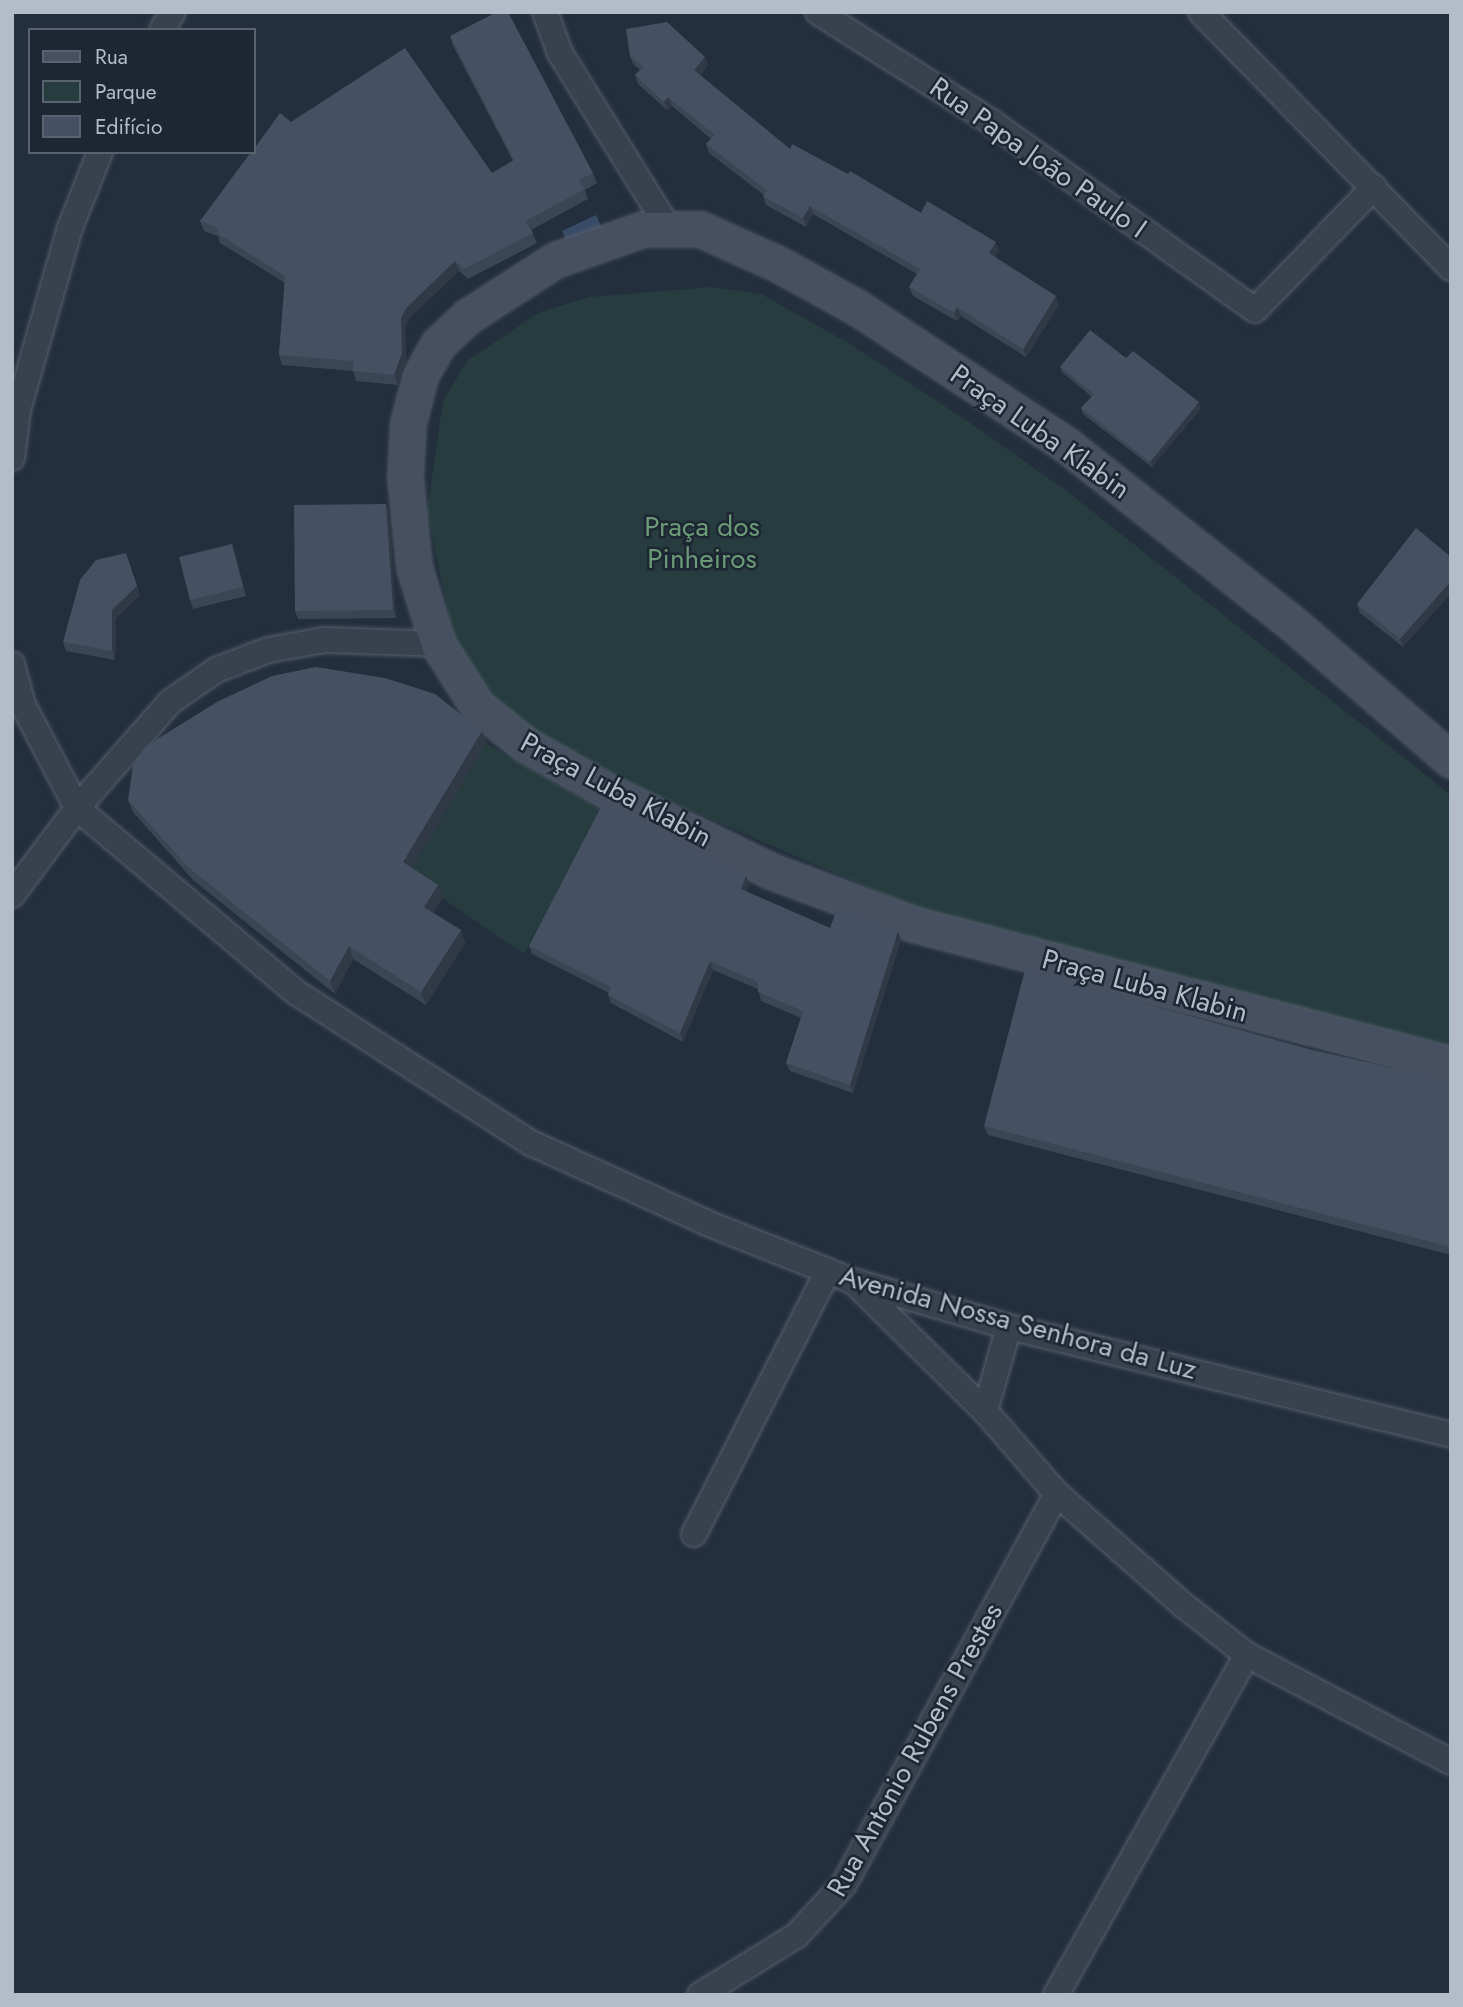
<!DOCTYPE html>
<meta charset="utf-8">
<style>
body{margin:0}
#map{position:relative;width:1463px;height:2007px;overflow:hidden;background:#242f3e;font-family:Jost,sans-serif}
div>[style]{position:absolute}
.green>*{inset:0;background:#263c3f}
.water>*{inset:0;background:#394c67}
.roads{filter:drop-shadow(0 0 2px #565f6c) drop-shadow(0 0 2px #565f6c)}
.street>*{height:24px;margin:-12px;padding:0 12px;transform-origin:12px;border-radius:12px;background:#38414e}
.secondary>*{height:33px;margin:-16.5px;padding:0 16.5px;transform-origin:16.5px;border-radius:16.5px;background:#465061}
.wall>*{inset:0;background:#3b4654}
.shaded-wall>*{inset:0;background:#303945}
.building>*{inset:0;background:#455162}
span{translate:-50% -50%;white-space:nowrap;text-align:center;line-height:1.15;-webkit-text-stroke:5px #1d2633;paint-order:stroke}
.street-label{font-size:28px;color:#b4bcc9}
.park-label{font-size:28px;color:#6b9a76}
.frame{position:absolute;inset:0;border:14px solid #b4bcc9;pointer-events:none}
.legend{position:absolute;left:28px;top:28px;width:228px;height:126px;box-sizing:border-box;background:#1d2633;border:2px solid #59626f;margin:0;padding:9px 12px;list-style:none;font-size:21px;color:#b4bcc9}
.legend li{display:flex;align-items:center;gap:14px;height:35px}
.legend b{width:35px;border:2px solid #59626f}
</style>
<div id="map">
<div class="green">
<i style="clip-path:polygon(712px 287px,761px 294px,850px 344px,966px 420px,1068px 492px,1451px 795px,1451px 1048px,915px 908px,630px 784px,521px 723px,481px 694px,454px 640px,427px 512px,443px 401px,467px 361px,538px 313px,589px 297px)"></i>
<i style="clip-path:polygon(486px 743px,603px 811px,524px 954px,408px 875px)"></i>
</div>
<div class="water">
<i style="clip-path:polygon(596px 215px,602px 228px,568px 244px,562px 231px)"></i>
</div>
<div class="roads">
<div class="street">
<i style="left:545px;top:12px;width:44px;rotate:69.9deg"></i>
<i style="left:560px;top:53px;width:205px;rotate:58.2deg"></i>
<i style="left:818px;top:12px;width:204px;rotate:32.4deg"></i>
<i style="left:990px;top:121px;width:325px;rotate:35.5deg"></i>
<i style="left:1255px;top:310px;width:171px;rotate:-45.9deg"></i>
<i style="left:1201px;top:12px;width:358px;rotate:45.7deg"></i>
<i style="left:162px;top:30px;width:21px;rotate:-59deg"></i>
<i style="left:12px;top:458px;width:48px;rotate:-82.9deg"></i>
<i style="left:18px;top:410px;width:189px;rotate:-74.1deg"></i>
<i style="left:70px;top:228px;width:82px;rotate:-68.5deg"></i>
<i style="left:12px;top:664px;width:42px;rotate:75deg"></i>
<i style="left:23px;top:705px;width:116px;rotate:62.3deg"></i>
<i style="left:77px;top:808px;width:287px;rotate:40.1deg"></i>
<i style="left:297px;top:993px;width:278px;rotate:32.7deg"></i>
<i style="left:531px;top:1143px;width:193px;rotate:24.4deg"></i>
<i style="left:707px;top:1223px;width:157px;rotate:21.7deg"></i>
<i style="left:853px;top:1281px;width:163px;rotate:16.4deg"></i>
<i style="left:1009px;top:1327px;width:455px;rotate:13.7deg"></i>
<i style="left:12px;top:895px;width:109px;rotate:-53.2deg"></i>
<i style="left:77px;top:808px;width:141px;rotate:-48.7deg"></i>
<i style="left:170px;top:702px;width:56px;rotate:-34.8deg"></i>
<i style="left:216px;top:670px;width:56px;rotate:-21deg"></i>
<i style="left:268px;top:650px;width:58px;rotate:-10deg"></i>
<i style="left:325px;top:640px;width:113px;rotate:2deg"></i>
<i style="left:856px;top:1284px;width:181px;rotate:44.6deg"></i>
<i style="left:985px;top:1411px;width:110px;rotate:49.1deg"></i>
<i style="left:1057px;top:1494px;width:167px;rotate:41.3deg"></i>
<i style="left:1182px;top:1604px;width:83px;rotate:38.1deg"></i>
<i style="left:1247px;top:1655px;width:230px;rotate:27.7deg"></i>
<i style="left:985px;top:1411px;width:87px;rotate:-74.1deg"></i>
<i style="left:694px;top:1534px;width:295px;rotate:-63deg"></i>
<i style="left:700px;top:1995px;width:114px;rotate:-31.7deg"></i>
<i style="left:797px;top:1935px;width:69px;rotate:-47.3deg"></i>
<i style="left:844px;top:1884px;width:444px;rotate:-61.4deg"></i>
<i style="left:1056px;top:1995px;width:390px;rotate:-60.7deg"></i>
</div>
<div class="secondary">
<i style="left:1451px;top:760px;width:208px;rotate:-139.3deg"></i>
<i style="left:1293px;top:624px;width:287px;rotate:-141.7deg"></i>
<i style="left:1068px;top:446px;width:254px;rotate:-146.7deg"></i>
<i style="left:856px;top:307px;width:89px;rotate:-151.1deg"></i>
<i style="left:778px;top:264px;width:85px;rotate:-155.8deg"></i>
<i style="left:700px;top:229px;width:57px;rotate:180deg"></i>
<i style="left:643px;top:229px;width:93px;rotate:160.6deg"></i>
<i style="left:555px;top:260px;width:103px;rotate:147.2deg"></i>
<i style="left:468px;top:316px;width:41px;rotate:137deg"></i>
<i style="left:438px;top:344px;width:38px;rotate:119deg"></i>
<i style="left:420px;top:377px;width:48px;rotate:104.6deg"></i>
<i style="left:408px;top:423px;width:54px;rotate:93.2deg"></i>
<i style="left:405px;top:477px;width:90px;rotate:84.3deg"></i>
<i style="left:414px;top:567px;width:81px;rotate:72.7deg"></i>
<i style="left:438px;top:644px;width:75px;rotate:57.6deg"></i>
<i style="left:478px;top:707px;width:61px;rotate:38.4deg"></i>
<i style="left:526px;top:745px;width:95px;rotate:29.5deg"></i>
<i style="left:609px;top:792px;width:180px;rotate:26deg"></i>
<i style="left:771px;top:871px;width:152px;rotate:20.5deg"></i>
<i style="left:913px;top:924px;width:556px;rotate:14.59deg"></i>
</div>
</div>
<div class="wall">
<i style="clip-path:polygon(450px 36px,593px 173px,597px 183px,585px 190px,588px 199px,531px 230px,537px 243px,468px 279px,459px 271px,409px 318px,405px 328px,406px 363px,398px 385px,356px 381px,353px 371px,282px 365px,279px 355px,285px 283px,220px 243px,218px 236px,204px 231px,200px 221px,291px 122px,492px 173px,513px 161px,453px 46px)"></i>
<i style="clip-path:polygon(630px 56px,708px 65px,700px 75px,790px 149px,848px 174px,921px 213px,999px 250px,995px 257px,1059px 305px,1026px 357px,961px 316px,957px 321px,913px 296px,909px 287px,917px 274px,813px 214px,806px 227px,766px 205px,763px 196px,764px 195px,709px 153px,706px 144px,711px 139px,672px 106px,667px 110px,638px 84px,635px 75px,640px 70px,633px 64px)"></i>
<i style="clip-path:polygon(1126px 358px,1201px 408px,1152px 467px,1083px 414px,1081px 408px,1092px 397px,1062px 372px,1060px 367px)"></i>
<i style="clip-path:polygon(386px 504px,389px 512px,396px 618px,298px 619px,295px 611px)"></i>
<i style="clip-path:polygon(235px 553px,246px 596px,193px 609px,190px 600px)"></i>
<i style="clip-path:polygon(1451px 557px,1451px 593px,1403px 647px,1360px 613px,1357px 604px)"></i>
<i style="clip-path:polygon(140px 595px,116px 618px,115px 660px,66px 651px,63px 642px)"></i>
<i style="clip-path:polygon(486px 743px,412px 868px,438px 885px,443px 897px,433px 913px,461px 930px,465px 943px,426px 1005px,353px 959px,335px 994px,193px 880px,133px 812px,128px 800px)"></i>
<i style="clip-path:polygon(746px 876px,749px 884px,746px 892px,830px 928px,898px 931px,901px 940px,853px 1093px,790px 1071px,786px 1063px,801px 1018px,761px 1001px,758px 989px,713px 970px,683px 1042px,611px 1003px,608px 995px,609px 993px,532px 954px,529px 946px)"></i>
<i style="clip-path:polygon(1312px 1050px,1451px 1081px,1451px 1255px,988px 1135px,984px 1126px)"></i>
</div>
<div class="shaded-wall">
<i style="clip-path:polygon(705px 57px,708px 65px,697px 78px,694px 70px)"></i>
<i style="clip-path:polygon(668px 97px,672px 106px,667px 110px,664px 102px)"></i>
<i style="clip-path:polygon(810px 206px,813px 214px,806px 227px,803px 218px)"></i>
<i style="clip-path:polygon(996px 242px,999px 250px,992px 262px,989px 253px)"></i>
<i style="clip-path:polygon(455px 261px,459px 271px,409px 318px,405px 328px,406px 363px,398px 385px,394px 375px,401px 318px,406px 308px)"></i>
<i style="clip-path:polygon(1056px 296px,1059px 305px,1026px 357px,1023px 349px)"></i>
<i style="clip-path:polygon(957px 307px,961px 316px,957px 321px,954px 313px)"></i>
<i style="clip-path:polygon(1199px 402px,1201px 408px,1152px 467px,1150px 462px)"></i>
<i style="clip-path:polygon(386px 504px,389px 512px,396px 618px,393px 610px)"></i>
<i style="clip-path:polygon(232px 544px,235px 553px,246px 596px,243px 587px)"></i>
<i style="clip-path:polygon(126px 553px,140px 595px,116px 618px,115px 660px,112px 651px,112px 610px)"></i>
<i style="clip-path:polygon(1451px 581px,1451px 593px,1403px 647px,1400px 639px)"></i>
<i style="clip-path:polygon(482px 731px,486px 743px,408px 875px,403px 862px)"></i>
<i style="clip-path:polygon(746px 876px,749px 884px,744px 898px,741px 889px)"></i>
<i style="clip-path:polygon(438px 885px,443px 897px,428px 920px,424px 907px)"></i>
<i style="clip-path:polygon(461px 930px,465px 943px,426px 1005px,421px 992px)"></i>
<i style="clip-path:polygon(898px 931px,901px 940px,853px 1093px,850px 1085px)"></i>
<i style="clip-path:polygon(349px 946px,353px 959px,335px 994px,330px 981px)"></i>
<i style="clip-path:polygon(710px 961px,713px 970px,683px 1042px,680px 1033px)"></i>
</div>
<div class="building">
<i style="clip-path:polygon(497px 12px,508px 12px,593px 173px,579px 180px,585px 189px,525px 221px,533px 233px,464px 269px,455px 261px,406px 308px,401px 318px,402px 353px,394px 375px,353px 371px,354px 361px,279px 355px,285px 276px,217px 233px,218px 228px,200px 221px,251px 152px,254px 152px,254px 149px,280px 113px,291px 122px,405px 48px,492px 173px,514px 160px,450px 36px)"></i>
<i style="clip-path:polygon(667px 22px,705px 57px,694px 70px,790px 149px,792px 144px,848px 174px,850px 171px,921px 213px,927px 201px,996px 242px,989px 253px,1056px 296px,1023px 349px,957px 307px,954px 313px,909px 287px,920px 269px,810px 206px,803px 218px,763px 196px,767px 190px,706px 144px,715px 135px,668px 97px,664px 102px,635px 75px,643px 67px,630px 56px,626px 29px)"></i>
<i style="clip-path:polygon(1090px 330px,1126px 358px,1133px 351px,1199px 402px,1150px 462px,1081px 408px,1094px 394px,1060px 367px)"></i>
<i style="clip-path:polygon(386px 504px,393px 610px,295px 611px,294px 505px)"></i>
<i style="clip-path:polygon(1416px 528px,1451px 557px,1451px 581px,1400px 639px,1357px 604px)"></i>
<i style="clip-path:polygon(232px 544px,243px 587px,190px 600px,179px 557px)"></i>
<i style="clip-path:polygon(126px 553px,137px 586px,112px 610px,112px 651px,63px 642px,80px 580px,96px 560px)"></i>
<i style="clip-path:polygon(316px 667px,385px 678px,435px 694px,482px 731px,403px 862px,438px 885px,424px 907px,461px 930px,421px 992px,349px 946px,330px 981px,188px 867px,128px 800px,133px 765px,146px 746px,217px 702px,272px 676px)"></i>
<i style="clip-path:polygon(603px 803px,746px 876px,741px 889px,830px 928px,837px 909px,898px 931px,850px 1085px,786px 1063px,803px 1011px,758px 992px,758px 982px,710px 961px,680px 1033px,608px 995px,611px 987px,529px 946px)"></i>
<i style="clip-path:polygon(1025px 970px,1312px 1050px,1451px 1081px,1451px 1247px,984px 1126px)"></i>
</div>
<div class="street-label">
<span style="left:1038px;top:158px;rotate:35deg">Rua Papa João Paulo I</span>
<span style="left:1040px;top:432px;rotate:35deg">Praça Luba Klabin</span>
<span style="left:616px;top:790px;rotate:28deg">Praça Luba Klabin</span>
<span style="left:1145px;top:986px;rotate:15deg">Praça Luba Klabin</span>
<span style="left:1018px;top:1323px;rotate:15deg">Avenida Nossa Senhora da Luz</span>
<span style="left:915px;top:1750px;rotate:-61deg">Rua Antonio Rubens Prestes</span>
</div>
<div class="park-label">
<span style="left:702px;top:543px">Praça dos<br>Pinheiros</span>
</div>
<div class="frame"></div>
<ul class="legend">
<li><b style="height:9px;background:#465061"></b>Rua</li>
<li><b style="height:19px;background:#263c3f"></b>Parque</li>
<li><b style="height:19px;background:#455162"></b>Edifício</li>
</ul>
</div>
